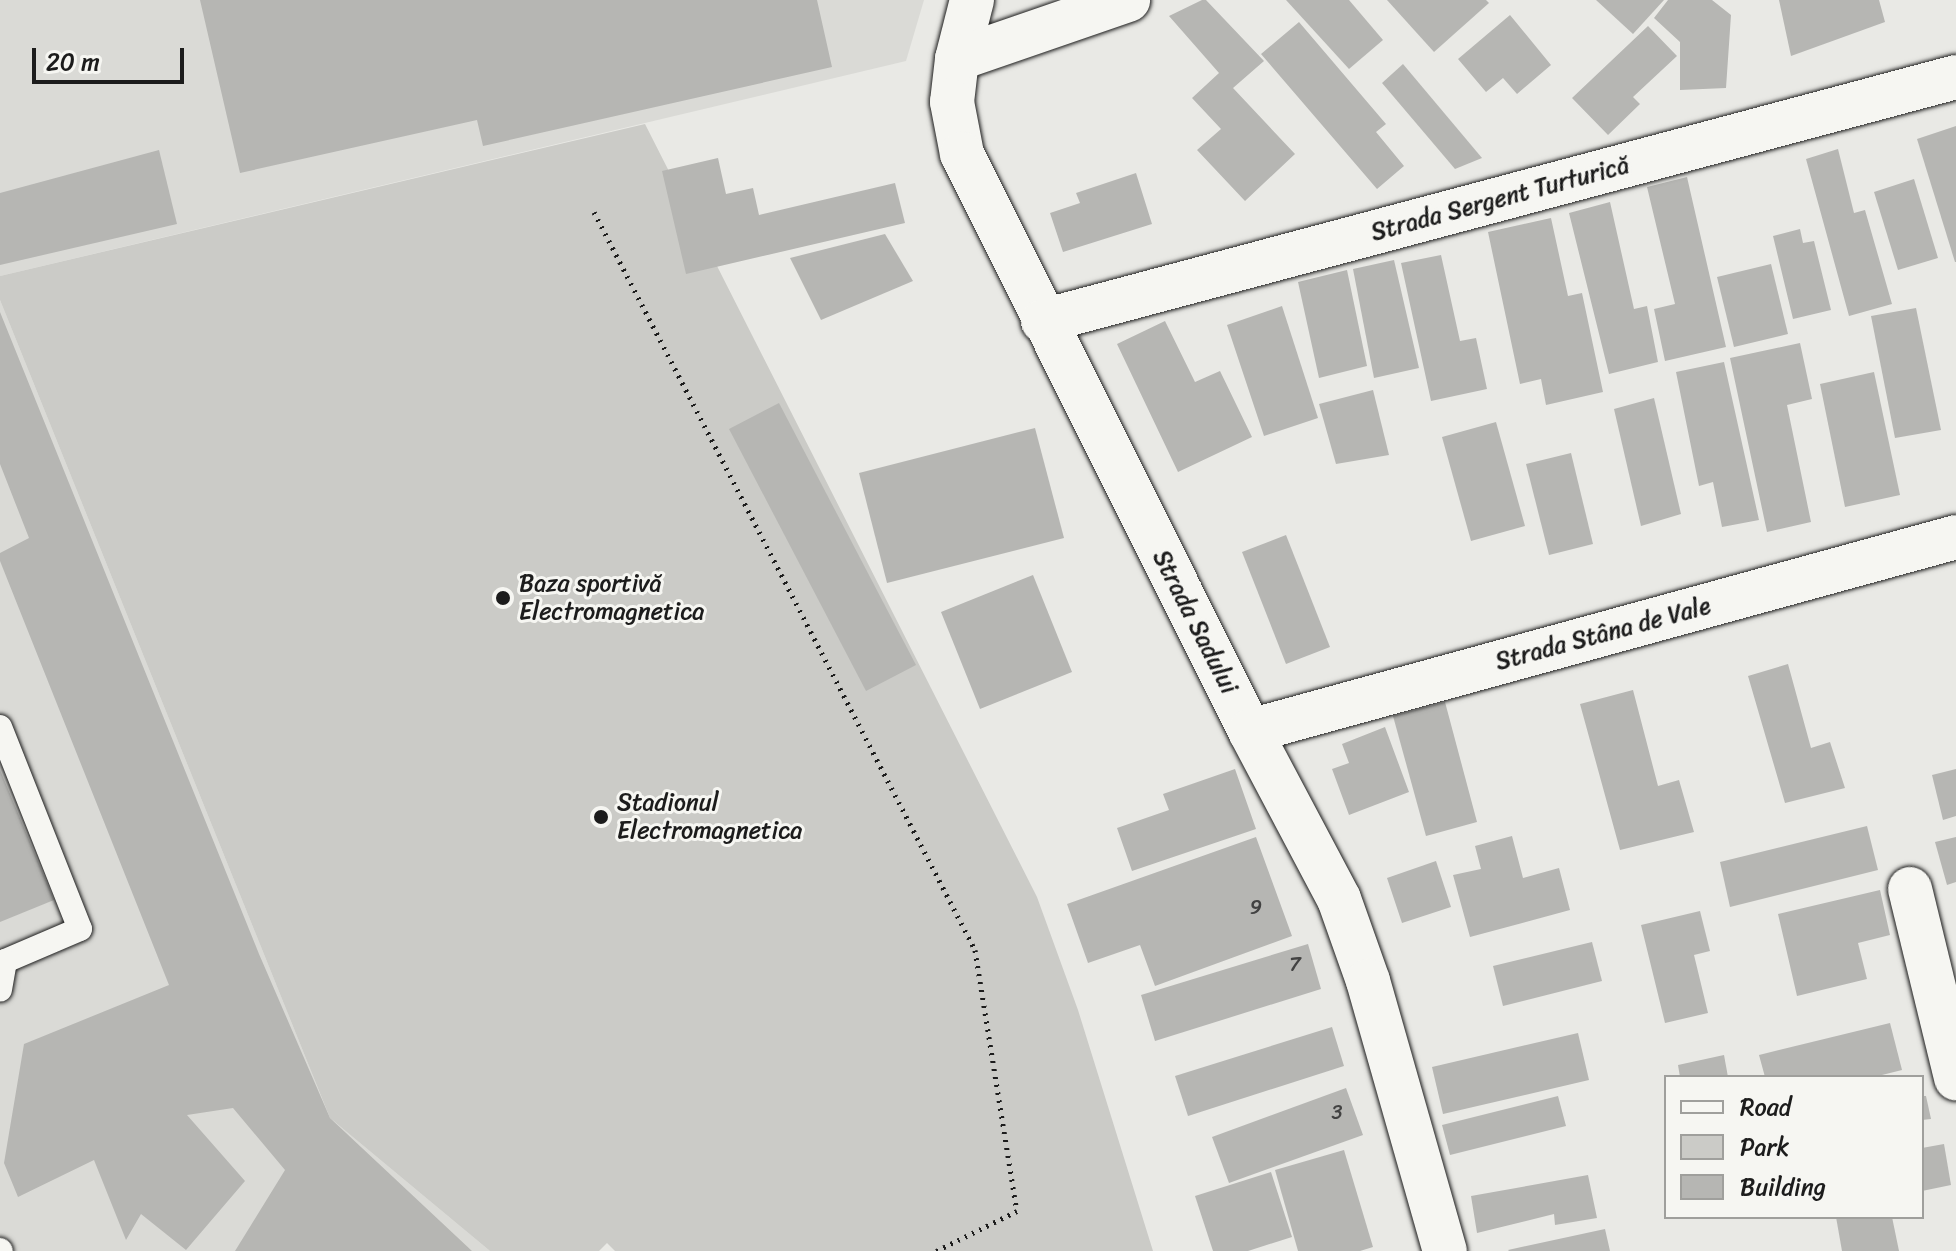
<!DOCTYPE html>
<meta charset="utf-8">
<style>
body{margin:0}
#map{position:relative;width:1956px;height:1251px;overflow:hidden;background:#e9e9e5;font-family:Sriracha,sans-serif}
div>[style]{position:absolute}
.built>*{inset:0;background:#dadad6}
.green>*{inset:0;background:#cbcbc7}
.building>*{inset:0;background:#b6b6b3}
.path>*{height:5px;margin-top:-2.5px;transform-origin:0;background:repeating-linear-gradient(90deg,#1c1c1c 0 2px,transparent 0 8px)}
.roads{filter:drop-shadow(0 0 2px #1c1c1c) drop-shadow(0 0 2px #1c1c1c)}
.service>*{height:24px;margin:-12px;padding:0 12px;transform-origin:12px;border-radius:12px;background:#f6f6f2}
.minor>*{height:44px;margin:-22px;padding:0 22px;transform-origin:22px;border-radius:22px;background:#f6f6f2}
.dots>*{width:22px;height:22px;translate:-50% -50%;box-sizing:border-box;border:4px solid #f6f6f2;border-radius:50%}
span{translate:-50% -50%;white-space:nowrap;text-align:center;line-height:1.15;-webkit-text-stroke:6px #f6f6f2;paint-order:stroke}
.number-label{font-size:20px;color:#424242}
.number-label span{-webkit-text-stroke-width:0}
.street-label{font-size:24px;color:#1c1c1c}
.poi-label{font-size:24px;color:#1c1c1c}
.left{translate:0 -50%;text-align:left}
.legend{position:absolute;left:1664px;top:1075px;width:260px;height:144px;box-sizing:border-box;background:#f6f6f2;border:2px solid #9f9f9c;margin:0;padding:10px 14px;list-style:none;font-size:24px;color:#1c1c1c}
.legend li{display:flex;align-items:center;gap:16px;height:40px}
.legend b{width:40px;border:2px solid #9f9f9c}
.scale{position:absolute;left:32px;top:48px;width:152px;height:36px;box-sizing:border-box;border:4px solid #1c1c1c;border-top:0;padding-left:10px;font-size:24px;line-height:28px;white-space:nowrap;color:#1c1c1c;-webkit-text-stroke:6px #f6f6f2;paint-order:stroke}
</style>
<div id="map">
<div class="built">
<i style="clip-path:polygon(0 0,924px 0,906px 61px,0 276px)"></i>
<i style="clip-path:polygon(0 300px,330px 1118px,490px 1251px,0 1251px)"></i>
</div>
<div class="green">
<i style="clip-path:polygon(645px 124px,1037px 897px,1078px 1010px,1153px 1251px,615px 1251px,607px 1243px,599px 1251px,490px 1251px,330px 1118px,0 300px,0 276px)"></i>
</div>
<div class="building">
<i style="clip-path:polygon(200px 0,817px 0,832px 67px,483px 146px,477px 120px,240px 173px)"></i>
<i style="clip-path:polygon(1202px 0,1206px 0,1264px 61px,1233px 88px,1295px 154px,1245px 201px,1197px 150px,1221px 129px,1192px 98px,1219px 73px,1169px 16px)"></i>
<i style="clip-path:polygon(1286px 0,1349px 0,1383px 40px,1349px 69px)"></i>
<i style="clip-path:polygon(1387px 0,1486px 0,1489px 3px,1434px 52px)"></i>
<i style="clip-path:polygon(1596px 0,1664px 0,1633px 34px)"></i>
<i style="clip-path:polygon(1668px 0,1712px 0,1731px 15px,1726px 88px,1680px 90px,1680px 42px,1654px 18px)"></i>
<i style="clip-path:polygon(1779px 0,1879px 0,1885px 22px,1791px 56px)"></i>
<i style="clip-path:polygon(1510px 15px,1551px 65px,1517px 94px,1503px 78px,1486px 92px,1458px 59px)"></i>
<i style="clip-path:polygon(1299px 22px,1386px 124px,1376px 132px,1404px 166px,1377px 189px,1261px 54px)"></i>
<i style="clip-path:polygon(1648px 26px,1677px 56px,1633px 97px,1640px 104px,1608px 135px,1572px 98px)"></i>
<i style="clip-path:polygon(1403px 64px,1482px 158px,1455px 169px,1382px 83px)"></i>
<i style="clip-path:polygon(1956px 126px,1956px 262px,1955px 262px,1917px 139px)"></i>
<i style="clip-path:polygon(1838px 149px,1854px 213px,1865px 210px,1892px 304px,1849px 316px,1806px 159px)"></i>
<i style="clip-path:polygon(159px 150px,177px 224px,0 265px,0 193px)"></i>
<i style="clip-path:polygon(718px 158px,726px 194px,753px 188px,759px 215px,895px 183px,905px 223px,686px 274px,662px 171px)"></i>
<i style="clip-path:polygon(1136px 173px,1152px 224px,1063px 252px,1050px 213px,1080px 203px,1076px 193px)"></i>
<i style="clip-path:polygon(1687px 177px,1726px 347px,1665px 361px,1654px 309px,1675px 304px,1647px 187px)"></i>
<i style="clip-path:polygon(1914px 179px,1938px 258px,1898px 270px,1874px 192px)"></i>
<i style="clip-path:polygon(1610px 202px,1634px 309px,1647px 306px,1658px 362px,1609px 374px,1569px 213px)"></i>
<i style="clip-path:polygon(1551px 218px,1568px 296px,1582px 293px,1603px 392px,1546px 405px,1541px 379px,1520px 384px,1488px 232px)"></i>
<i style="clip-path:polygon(1800px 229px,1803px 243px,1814px 241px,1831px 310px,1793px 319px,1773px 236px)"></i>
<i style="clip-path:polygon(885px 234px,913px 281px,821px 320px,790px 258px)"></i>
<i style="clip-path:polygon(1441px 255px,1460px 341px,1476px 338px,1487px 389px,1431px 401px,1401px 263px)"></i>
<i style="clip-path:polygon(1394px 260px,1419px 368px,1374px 378px,1353px 269px)"></i>
<i style="clip-path:polygon(1771px 264px,1788px 334px,1734px 347px,1717px 277px)"></i>
<i style="clip-path:polygon(1347px 270px,1367px 366px,1319px 378px,1298px 282px)"></i>
<i style="clip-path:polygon(1282px 306px,1318px 418px,1264px 436px,1227px 325px)"></i>
<i style="clip-path:polygon(1916px 308px,1941px 430px,1895px 438px,1871px 316px)"></i>
<i style="clip-path:polygon(0 312px,259px 954px,330px 1118px,472px 1251px,235px 1251px,285px 1170px,233px 1108px,187px 1115px,245px 1181px,186px 1250px,141px 1214px,126px 1240px,94px 1160px,18px 1197px,4px 1163px,24px 1044px,169px 985px,0 561px,0 553px,29px 538px,0 464px)"></i>
<i style="clip-path:polygon(1165px 321px,1195px 382px,1220px 371px,1252px 437px,1178px 472px,1117px 344px)"></i>
<i style="clip-path:polygon(1800px 343px,1812px 399px,1787px 405px,1811px 522px,1767px 532px,1730px 358px)"></i>
<i style="clip-path:polygon(1724px 362px,1759px 520px,1722px 527px,1713px 482px,1699px 486px,1676px 372px)"></i>
<i style="clip-path:polygon(1874px 372px,1900px 495px,1845px 507px,1820px 384px)"></i>
<i style="clip-path:polygon(1373px 390px,1389px 455px,1336px 464px,1319px 404px)"></i>
<i style="clip-path:polygon(1654px 398px,1681px 514px,1641px 526px,1614px 409px)"></i>
<i style="clip-path:polygon(779px 403px,916px 665px,866px 691px,729px 429px)"></i>
<i style="clip-path:polygon(1496px 422px,1525px 526px,1471px 541px,1442px 437px)"></i>
<i style="clip-path:polygon(1035px 428px,1064px 538px,887px 583px,859px 473px)"></i>
<i style="clip-path:polygon(1571px 453px,1593px 544px,1549px 555px,1526px 464px)"></i>
<i style="clip-path:polygon(1286px 535px,1330px 647px,1286px 664px,1242px 552px)"></i>
<i style="clip-path:polygon(1033px 575px,1072px 672px,980px 709px,941px 612px)"></i>
<i style="clip-path:polygon(1788px 664px,1811px 748px,1830px 742px,1845px 788px,1785px 803px,1748px 676px)"></i>
<i style="clip-path:polygon(1633px 690px,1658px 786px,1679px 780px,1694px 832px,1620px 850px,1580px 704px)"></i>
<i style="clip-path:polygon(1445px 702px,1477px 822px,1426px 836px,1393px 716px)"></i>
<i style="clip-path:polygon(1385px 727px,1409px 792px,1349px 815px,1332px 769px,1349px 763px,1342px 744px)"></i>
<i style="clip-path:polygon(1235px 769px,1256px 829px,1132px 871px,1117px 828px,1169px 810px,1163px 794px)"></i>
<i style="clip-path:polygon(1956px 769px,1956px 816px,1943px 820px,1932px 775px)"></i>
<i style="clip-path:polygon(0 770px,54px 900px,0 922px)"></i>
<i style="clip-path:polygon(1867px 826px,1878px 870px,1730px 907px,1720px 862px)"></i>
<i style="clip-path:polygon(1512px 836px,1523px 878px,1559px 868px,1570px 910px,1470px 937px,1453px 875px,1481px 869px,1475px 846px)"></i>
<i style="clip-path:polygon(1256px 837px,1292px 936px,1155px 986px,1140px 945px,1088px 963px,1067px 904px)"></i>
<i style="clip-path:polygon(1956px 837px,1956px 882px,1947px 885px,1935px 842px)"></i>
<i style="clip-path:polygon(1436px 861px,1451px 907px,1402px 923px,1387px 878px)"></i>
<i style="clip-path:polygon(1880px 890px,1890px 935px,1858px 943px,1867px 979px,1797px 996px,1778px 914px)"></i>
<i style="clip-path:polygon(1700px 911px,1710px 951px,1694px 955px,1708px 1013px,1665px 1023px,1641px 925px)"></i>
<i style="clip-path:polygon(1592px 942px,1602px 981px,1503px 1006px,1493px 966px)"></i>
<i style="clip-path:polygon(1308px 944px,1321px 989px,1155px 1041px,1141px 995px)"></i>
<i style="clip-path:polygon(1890px 1023px,1902px 1070px,1874px 1077px,1765px 1077px,1759px 1055px)"></i>
<i style="clip-path:polygon(1332px 1027px,1344px 1066px,1188px 1116px,1175px 1076px)"></i>
<i style="clip-path:polygon(1578px 1033px,1589px 1080px,1443px 1114px,1432px 1067px)"></i>
<i style="clip-path:polygon(1724px 1055px,1728px 1077px,1680px 1077px,1678px 1065px)"></i>
<i style="clip-path:polygon(1346px 1088px,1363px 1135px,1229px 1183px,1212px 1137px)"></i>
<i style="clip-path:polygon(1558px 1096px,1566px 1126px,1450px 1155px,1442px 1125px)"></i>
<i style="clip-path:polygon(1922px 1096px,1926px 1096px,1931px 1119px,1922px 1120px)"></i>
<i style="clip-path:polygon(1944px 1144px,1951px 1185px,1922px 1191px,1922px 1148px)"></i>
<i style="clip-path:polygon(1344px 1150px,1373px 1247px,1360px 1251px,1298px 1251px,1275px 1170px)"></i>
<i style="clip-path:polygon(1271px 1172px,1292px 1237px,1248px 1251px,1213px 1251px,1195px 1196px)"></i>
<i style="clip-path:polygon(1588px 1175px,1597px 1218px,1555px 1225px,1554px 1214px,1477px 1233px,1471px 1196px)"></i>
<i style="clip-path:polygon(1836px 1217px,1892px 1217px,1899px 1251px,1842px 1251px)"></i>
<i style="clip-path:polygon(1605px 1229px,1610px 1251px,1509px 1251px,1508px 1250px)"></i>
</div>
<div class="path">
<i style="left:594px;top:212px;width:831px;rotate:62.69deg"></i>
<i style="left:975px;top:950px;width:264px;rotate:80.9deg"></i>
<i style="left:1017px;top:1211px;width:90px;rotate:153.7deg"></i>
</div>
<div class="roads">
<div class="service">
<i style="left:0;top:727px;width:217px;rotate:68.4deg"></i>
<i style="left:80px;top:929px;width:82px;rotate:156.9deg"></i>
<i style="left:5px;top:961px;width:29px;rotate:100deg"></i>
<i style="left:0;top:1250px;width:1px;rotate:45deg"></i>
</div>
<div class="minor">
<i style="left:972px;top:0;width:61px;rotate:104.3deg"></i>
<i style="left:957px;top:59px;width:43px;rotate:96.6deg"></i>
<i style="left:952px;top:102px;width:53px;rotate:79.1deg"></i>
<i style="left:962px;top:154px;width:645px;rotate:63.47deg"></i>
<i style="left:1250px;top:731px;width:190px;rotate:62.1deg"></i>
<i style="left:1339px;top:899px;width:87px;rotate:70.5deg"></i>
<i style="left:1368px;top:981px;width:281px;rotate:74.1deg"></i>
<i style="left:957px;top:59px;width:181px;rotate:-19deg"></i>
<i style="left:1043px;top:321px;width:945px;rotate:-14.96deg"></i>
<i style="left:1250px;top:731px;width:732px;rotate:-15.36deg"></i>
<i style="left:1910px;top:889px;width:195px;rotate:76.3deg"></i>
</div>
</div>
<div class="dots">
<i style="left:503px;top:598px;background:#1c1c1c"></i>
<i style="left:601px;top:817px;background:#1c1c1c"></i>
</div>
<div class="number-label">
<span style="left:1256px;top:907px">9</span>
<span style="left:1295px;top:964px">7</span>
<span style="left:1337px;top:1112px">3</span>
</div>
<div class="street-label">
<span style="left:1500px;top:199px;rotate:-15deg">Strada Sergent Turturică</span>
<span style="left:1195px;top:622px;rotate:63deg">Strada Sadului</span>
<span style="left:1603px;top:634px;rotate:-15deg">Strada Stâna de Vale</span>
</div>
<div class="poi-label">
<span class="left" style="left:519px;top:598px">Baza sportivă<br>Electromagnetica</span>
<span class="left" style="left:617px;top:817px">Stadionul<br>Electromagnetica</span>
</div>
<ul class="legend">
<li><b style="height:10px;background:#f6f6f2"></b>Road</li>
<li><b style="height:22px;background:#cbcbc7"></b>Park</li>
<li><b style="height:22px;background:#b6b6b3"></b>Building</li>
</ul>
<div class="scale">20 m</div>
</div>
